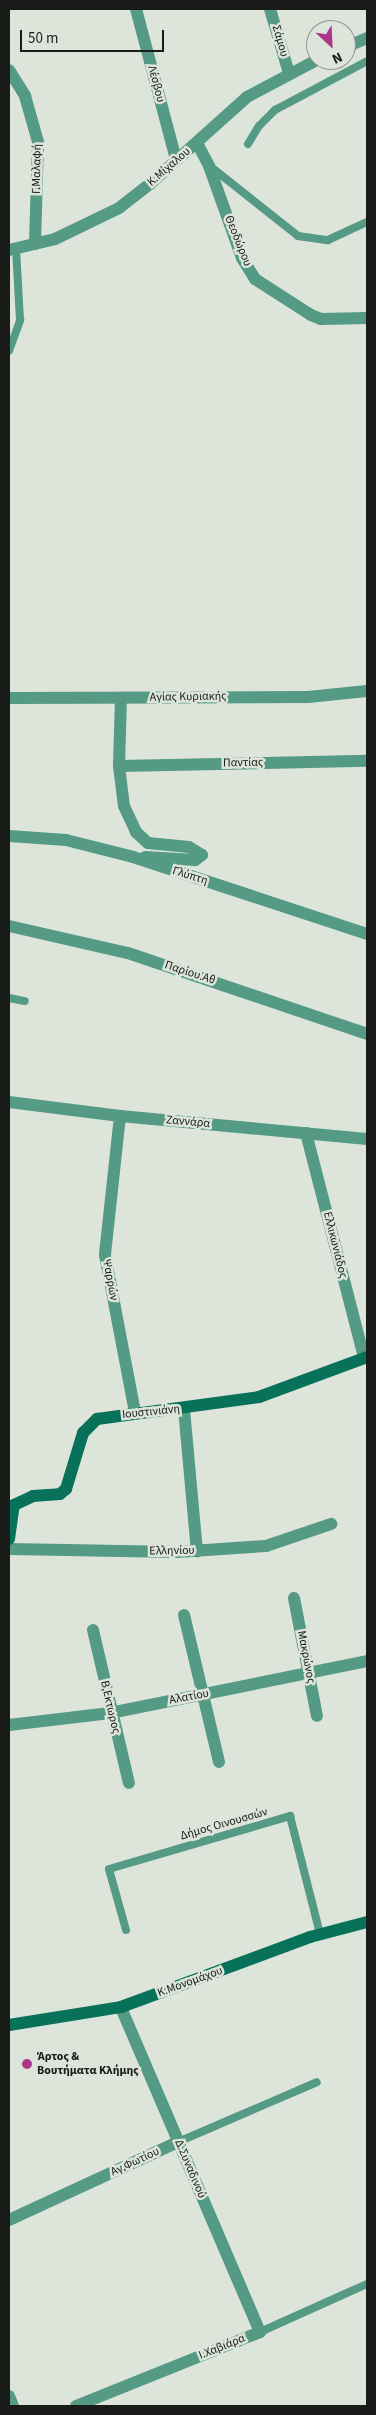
<!DOCTYPE html>
<meta charset="utf-8">
<style>
body{margin:0}
#map{position:relative;width:376px;height:2415px;overflow:hidden;background:#dde5db;font-family:"Source Sans 3",sans-serif}
div>[style]{position:absolute}
.service>*{height:8px;margin:-4px;padding:0 4px;transform-origin:4px;border-radius:4px;background:#559a84}
.minor>*{height:12px;margin:-6px;padding:0 6px;transform-origin:6px;border-radius:6px;background:#559a84}
.tertiary>*{height:12px;margin:-6px;padding:0 6px;transform-origin:6px;border-radius:6px;background:#559a84}
.secondary>*{height:12px;margin:-6px;padding:0 6px;transform-origin:6px;border-radius:6px;background:#08715a}
.dots>*{width:14px;height:14px;translate:-50% -50%;box-sizing:border-box;border:2px solid #dde5db;border-radius:50%}
span{translate:-50% -50%;white-space:nowrap;text-align:center;line-height:1.15;-webkit-text-stroke:5px #dde5db;paint-order:stroke}
.street-label{font-size:12px;color:#181b18}
.poi-label{font-size:12px;color:#181b18;font-weight:700}
.left{translate:0 -50%;text-align:left}
.frame{position:absolute;inset:0;border:10px solid #181b18;pointer-events:none}
.north{position:absolute;left:306px;top:20px;width:50px;height:50px;box-sizing:border-box;background:#dde5db;border:1px solid #8e948d;border-radius:50%;rotate:155deg;font-size:14px;font-weight:700;line-height:20px;text-align:center;color:#181b18}
.north::after{content:'';display:block;margin:auto;width:18px;height:22px;background:#ae368a;clip-path:polygon(50% 0,100% 100%,50% 72%,0 100%)}
.scale{position:absolute;left:20px;top:30px;width:144px;height:22px;box-sizing:border-box;border:2px solid #181b18;border-top:0;padding-left:6px;font-size:15px;line-height:18px;white-space:nowrap;color:#181b18;-webkit-text-stroke:4px #dde5db;paint-order:stroke}
</style>
<div id="map">
<div class="service">
<i style="left:248px;top:144px;width:21px;rotate:-59deg"></i>
<i style="left:259px;top:126px;width:23px;rotate:-45deg"></i>
<i style="left:275px;top:110px;width:104px;rotate:-28deg"></i>
<i style="left:211px;top:167px;width:111px;rotate:38.4deg"></i>
<i style="left:298px;top:236px;width:30px;rotate:8deg"></i>
<i style="left:328px;top:240px;width:43px;rotate:-24.8deg"></i>
<i style="left:9px;top:351px;width:33px;rotate:-70deg"></i>
<i style="left:20px;top:320px;width:71px;rotate:-93.2deg"></i>
<i style="left:9px;top:998px;width:16px;rotate:11deg"></i>
<i style="left:126px;top:1930px;width:63px;rotate:-105.6deg"></i>
<i style="left:109px;top:1869px;width:189px;rotate:-16.3deg"></i>
<i style="left:290px;top:1816px;width:122px;rotate:75.7deg"></i>
<i style="left:178px;top:2142px;width:151px;rotate:-23.3deg"></i>
<i style="left:260px;top:2332px;width:117px;rotate:-24.2deg"></i>
</div>
<div class="minor">
<i style="left:136px;top:9px;width:155px;rotate:75.1deg"></i>
<i style="left:270px;top:9px;width:67px;rotate:73.5deg"></i>
<i style="left:346px;top:47px;width:23px;rotate:-23deg"></i>
<i style="left:9px;top:70px;width:31px;rotate:58deg"></i>
<i style="left:25px;top:96px;width:48px;rotate:74.2deg"></i>
<i style="left:38px;top:142px;width:102px;rotate:91.7deg"></i>
<i style="left:197px;top:143px;width:26px;rotate:62deg"></i>
<i style="left:209px;top:166px;width:98px;rotate:70.3deg"></i>
<i style="left:242px;top:258px;width:25px;rotate:58deg"></i>
<i style="left:255px;top:279px;width:67px;rotate:32.7deg"></i>
<i style="left:311px;top:315px;width:11px;rotate:22deg"></i>
<i style="left:321px;top:319px;width:46px;rotate:-1.2deg"></i>
<i style="left:9px;top:250px;width:47px;rotate:-13.4deg"></i>
<i style="left:55px;top:239px;width:71px;rotate:-25.8deg"></i>
<i style="left:119px;top:208px;width:39px;rotate:-38deg"></i>
<i style="left:150px;top:184px;width:130px;rotate:-41.9deg"></i>
<i style="left:247px;top:97px;width:79px;rotate:-27.9deg"></i>
<i style="left:121px;top:698px;width:68px;rotate:91.7deg"></i>
<i style="left:119px;top:766px;width:40px;rotate:82.9deg"></i>
<i style="left:124px;top:806px;width:29px;rotate:65deg"></i>
<i style="left:136px;top:832px;width:16px;rotate:43deg"></i>
<i style="left:148px;top:843px;width:41px;rotate:5.6deg"></i>
<i style="left:189px;top:847px;width:15px;rotate:32deg"></i>
<i style="left:202px;top:855px;width:9px;rotate:144deg"></i>
<i style="left:195px;top:860px;width:50px;rotate:-176.6deg"></i>
<i style="left:119px;top:766px;width:248px;rotate:-1.2deg"></i>
<i style="left:9px;top:836px;width:57px;rotate:4deg"></i>
<i style="left:66px;top:840px;width:69px;rotate:14.2deg"></i>
<i style="left:133px;top:857px;width:246px;rotate:18.2deg"></i>
<i style="left:9px;top:926px;width:122px;rotate:12.8deg"></i>
<i style="left:128px;top:953px;width:252px;rotate:18.7deg"></i>
<i style="left:9px;top:1102px;width:112px;rotate:7.2deg"></i>
<i style="left:120px;top:1116px;width:248px;rotate:5.3deg"></i>
<i style="left:120px;top:1116px;width:140px;rotate:96.2deg"></i>
<i style="left:105px;top:1255px;width:161px;rotate:79.2deg"></i>
<i style="left:306px;top:1133px;width:231px;rotate:75.5deg"></i>
<i style="left:184px;top:1409px;width:143px;rotate:84.8deg"></i>
<i style="left:9px;top:1549px;width:168px;rotate:1deg"></i>
<i style="left:177px;top:1552px;width:89px;rotate:-3.9deg"></i>
<i style="left:266px;top:1546px;width:69px;rotate:-18.7deg"></i>
<i style="left:294px;top:1598px;width:120px;rotate:79deg"></i>
<i style="left:184px;top:1615px;width:151px;rotate:76.6deg"></i>
<i style="left:93px;top:1630px;width:157px;rotate:76.8deg"></i>
<i style="left:9px;top:1725px;width:102px;rotate:-6.8deg"></i>
<i style="left:110px;top:1713px;width:262px;rotate:-11.4deg"></i>
<i style="left:9px;top:2220px;width:186px;rotate:-24.8deg"></i>
<i style="left:9px;top:2396px;width:11px;rotate:68deg"></i>
<i style="left:76px;top:2406px;width:198px;rotate:-21.9deg"></i>
<i style="left:260px;top:2332px;width:353px;rotate:-113.2deg"></i>
</div>
<div class="tertiary">
<i style="left:9px;top:698px;width:299px;rotate:-0.2deg"></i>
<i style="left:308px;top:697px;width:59px;rotate:-5.8deg"></i>
</div>
<div class="secondary">
<i style="left:9px;top:1539px;width:34px;rotate:-82deg"></i>
<i style="left:14px;top:1505px;width:21px;rotate:-25deg"></i>
<i style="left:33px;top:1496px;width:27px;rotate:-4deg"></i>
<i style="left:60px;top:1494px;width:8px;rotate:-40deg"></i>
<i style="left:66px;top:1489px;width:59px;rotate:-73.1deg"></i>
<i style="left:83px;top:1433px;width:20px;rotate:-45deg"></i>
<i style="left:97px;top:1419px;width:163px;rotate:-7.7deg"></i>
<i style="left:259px;top:1397px;width:115px;rotate:-20.3deg"></i>
<i style="left:9px;top:2025px;width:113px;rotate:-9.1deg"></i>
<i style="left:121px;top:2007px;width:202px;rotate:-20.3deg"></i>
<i style="left:310px;top:1937px;width:59px;rotate:-14.7deg"></i>
</div>
<div class="dots">
<i style="left:27px;top:2064px;background:#ae368a"></i>
</div>
<div class="street-label">
<span style="left:280px;top:41px;rotate:74deg">Σάμου</span>
<span style="left:156px;top:84px;rotate:75deg">Λέσβου</span>
<span style="left:169px;top:167px;rotate:-41deg">Κ.Μίχαλου</span>
<span style="left:37px;top:169px;rotate:-89deg">Γ.Μαλαφή</span>
<span style="left:238px;top:241px;rotate:68deg">Θεοδώρου</span>
<span style="left:188px;top:697px;rotate:-1deg">Αγίας Κυριακής</span>
<span style="left:243px;top:763px;rotate:-1deg">Παντίας</span>
<span style="left:190px;top:876px;rotate:17deg">Γλύπτη</span>
<span style="left:190px;top:973px;rotate:18deg">Παρίου.Αθ</span>
<span style="left:188px;top:1122px;rotate:5deg">Ζαννάρα</span>
<span style="left:335px;top:1245px;rotate:76deg">Ελλικωνιάδος</span>
<span style="left:110px;top:1280px;rotate:79deg">Ψαρρών</span>
<span style="left:151px;top:1412px;rotate:-6deg">Ιουστινιάνη</span>
<span style="left:172px;top:1551px;rotate:-1deg">Ελληνίου</span>
<span style="left:306px;top:1657px;rotate:79deg">Μακρώνος</span>
<span style="left:189px;top:1697px;rotate:-11deg">Αλατίου</span>
<span style="left:110px;top:1707px;rotate:77deg">Β,Εκτωρος</span>
<span style="left:224px;top:1824px;rotate:-16deg">Δήμος Οινουσσών</span>
<span style="left:190px;top:1982px;rotate:-20deg">Κ.Μονομάχου</span>
<span style="left:135px;top:2162px;rotate:-25deg">Αγ.Φωτίου</span>
<span style="left:190px;top:2169px;rotate:67deg">Δ.Συναδινού</span>
<span style="left:222px;top:2347px;rotate:-22deg">Ι.Χαβιάρα</span>
</div>
<div class="poi-label">
<span class="left" style="left:37px;top:2064px">Άρτος &amp;<br>Βουτήματα Κλήμης</span>
</div>
<div class="frame"></div>
<div class="north">N</div>
<div class="scale">50 m</div>
</div>
